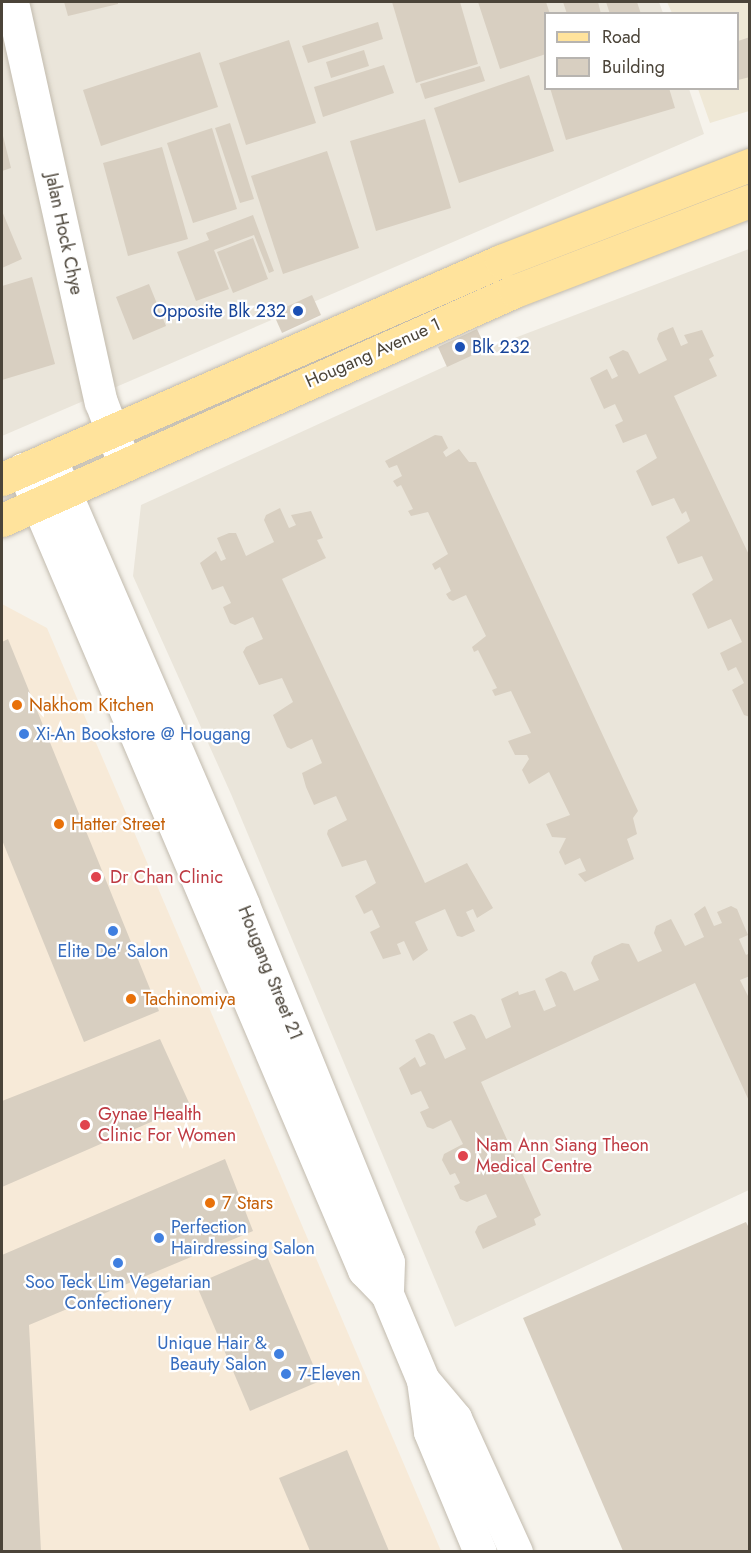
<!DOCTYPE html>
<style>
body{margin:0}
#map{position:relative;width:751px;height:1553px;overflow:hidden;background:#f6f3ec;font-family:Jost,sans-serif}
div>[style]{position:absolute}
.residential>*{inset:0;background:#eae5da}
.commercial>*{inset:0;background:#f7ead8}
.education>*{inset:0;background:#efe8d6}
.building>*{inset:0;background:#d8cfc1}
.roads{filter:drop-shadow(0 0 2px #c2bbae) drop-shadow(0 0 2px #c2bbae)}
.minor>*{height:33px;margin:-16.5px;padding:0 16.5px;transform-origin:16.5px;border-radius:16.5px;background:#fff}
.major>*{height:33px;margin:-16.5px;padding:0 16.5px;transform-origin:16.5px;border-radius:16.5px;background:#ffe39c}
.dots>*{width:16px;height:16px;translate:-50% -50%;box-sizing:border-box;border:3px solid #fff;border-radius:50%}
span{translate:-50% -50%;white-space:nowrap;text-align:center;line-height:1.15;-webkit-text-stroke:4.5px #fff;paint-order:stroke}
.street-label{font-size:18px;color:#4b4439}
.transit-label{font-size:18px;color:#164399}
.right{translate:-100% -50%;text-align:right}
.left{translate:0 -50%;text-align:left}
.food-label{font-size:18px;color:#c56008}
.shop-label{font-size:18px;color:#366cbe}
.health-label{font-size:18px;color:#be3a42}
.frame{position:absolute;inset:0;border:3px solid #4b4439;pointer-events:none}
.legend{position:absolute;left:544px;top:12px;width:195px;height:78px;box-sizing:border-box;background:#fff;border:2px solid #b7b4b0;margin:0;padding:8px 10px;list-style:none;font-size:18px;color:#4b4439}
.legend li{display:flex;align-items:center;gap:12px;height:30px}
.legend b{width:30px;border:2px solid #b7b4b0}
</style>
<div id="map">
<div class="residential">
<i style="clip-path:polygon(2px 2px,659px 2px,663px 13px,546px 14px,546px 88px,689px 89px,704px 134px,2px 436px)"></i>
<i style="clip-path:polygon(749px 249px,749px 1190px,455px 1327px,231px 794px,133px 576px,141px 505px,470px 355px)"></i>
</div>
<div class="commercial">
<i style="clip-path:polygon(2px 604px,47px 628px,441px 1551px,2px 1551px)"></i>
</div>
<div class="education">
<i style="clip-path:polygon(667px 2px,749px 2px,749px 111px,710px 123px,698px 89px,738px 88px,738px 14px,672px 13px)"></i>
</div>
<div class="building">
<i style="clip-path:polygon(64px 2px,118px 2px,118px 4px,68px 16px)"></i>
<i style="clip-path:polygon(392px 2px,460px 2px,478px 64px,416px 83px)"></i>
<i style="clip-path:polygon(478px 2px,546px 2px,550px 14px,546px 14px,546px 54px,500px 69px)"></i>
<i style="clip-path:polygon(563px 2px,598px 2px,601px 14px,567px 14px)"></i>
<i style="clip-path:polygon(606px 2px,637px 2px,641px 14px,610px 14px)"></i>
<i style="clip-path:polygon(378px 22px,383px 39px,308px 63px,302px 46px)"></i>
<i style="clip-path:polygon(750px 37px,750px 77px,738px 80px,738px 41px)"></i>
<i style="clip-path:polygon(289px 40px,316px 123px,246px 145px,219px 63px)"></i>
<i style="clip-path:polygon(364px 50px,369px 66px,331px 78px,326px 62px)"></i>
<i style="clip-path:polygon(200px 52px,218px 107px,101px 146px,83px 90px)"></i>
<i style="clip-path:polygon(384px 65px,394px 93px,323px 117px,314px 87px)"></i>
<i style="clip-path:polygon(480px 66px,485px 81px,425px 99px,420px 84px)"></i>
<i style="clip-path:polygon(529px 75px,554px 151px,459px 183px,434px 108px)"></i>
<i style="clip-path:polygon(550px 88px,669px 88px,675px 108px,566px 140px)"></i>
<i style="clip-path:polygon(425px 119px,451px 208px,376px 231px,350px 141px)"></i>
<i style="clip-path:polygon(230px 123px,254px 199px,240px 203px,215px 128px)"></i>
<i style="clip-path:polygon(212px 128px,237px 209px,193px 223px,167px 143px)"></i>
<i style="clip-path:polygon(2px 132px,11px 168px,2px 171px)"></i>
<i style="clip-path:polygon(162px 147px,188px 239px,128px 256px,103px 163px)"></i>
<i style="clip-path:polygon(327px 151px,359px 248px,283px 274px,251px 176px)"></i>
<i style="clip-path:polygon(2px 211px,22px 259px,2px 268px)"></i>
<i style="clip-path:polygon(253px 215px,274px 271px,269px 273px,254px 235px,214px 250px,229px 289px,196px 301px,177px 252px,209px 240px,206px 233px)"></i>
<i style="clip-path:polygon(253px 238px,268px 279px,233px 293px,217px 252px)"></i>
<i style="clip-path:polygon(32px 277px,55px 364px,2px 380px,2px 286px)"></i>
<i style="clip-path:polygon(149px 284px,166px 326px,133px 340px,116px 297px)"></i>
<i style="clip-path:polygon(312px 295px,321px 315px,282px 333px,273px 313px)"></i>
<i style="clip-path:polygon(673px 327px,681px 346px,688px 343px,684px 335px,702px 330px,714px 356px,709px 359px,717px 376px,674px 396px,750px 557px,750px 717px,744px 715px,732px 690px,744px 683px,736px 667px,728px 671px,720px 653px,742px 642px,731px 619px,708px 629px,692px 594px,713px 580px,702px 556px,678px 564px,666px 537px,690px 521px,686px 511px,682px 514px,674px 498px,652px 506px,636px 471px,657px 458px,646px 434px,623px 443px,615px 425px,623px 421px,615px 404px,604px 409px,590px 378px,607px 369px,612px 379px,618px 376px,609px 357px,623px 350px,628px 352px,639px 374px,667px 360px,657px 339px,659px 333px)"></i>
<i style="clip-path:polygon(477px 329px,486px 349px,447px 367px,438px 347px)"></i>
<i style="clip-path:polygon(435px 435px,442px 436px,448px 448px,443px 452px,446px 457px,459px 449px,469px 462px,476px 462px,638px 811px,633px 818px,637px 834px,627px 839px,634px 859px,585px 882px,578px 874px,586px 871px,580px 858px,565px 865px,559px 852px,566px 838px,552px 837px,546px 824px,570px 815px,549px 772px,529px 784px,522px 770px,529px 759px,527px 755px,515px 755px,508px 741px,531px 733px,511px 691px,495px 696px,492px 690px,497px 688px,478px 650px,474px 652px,472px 647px,486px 636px,466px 595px,453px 601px,449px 599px,446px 594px,451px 591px,440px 567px,435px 570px,432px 564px,448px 554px,428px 512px,411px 516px,408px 511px,413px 509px,401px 485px,397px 487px,393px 481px,402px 476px,397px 465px,389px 468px,385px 461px)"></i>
<i style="clip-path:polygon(280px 508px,289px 528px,296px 525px,291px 515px,311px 511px,323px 538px,317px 540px,326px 558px,282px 579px,425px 883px,467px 863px,493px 908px,477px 918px,473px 909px,466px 912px,475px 931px,462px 937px,457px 936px,445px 909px,415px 922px,428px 950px,413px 961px,404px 941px,397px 944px,401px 954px,383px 959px,370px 932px,380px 927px,372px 910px,364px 914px,355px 896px,376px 883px,366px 860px,342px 867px,327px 834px,328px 830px,347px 820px,336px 796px,314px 805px,306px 787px,302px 773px,322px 763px,312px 739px,291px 749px,287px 747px,273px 715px,293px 702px,282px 678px,259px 685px,243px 652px,246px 647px,263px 639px,253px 617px,235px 625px,230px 623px,223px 607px,231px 603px,223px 586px,212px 590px,200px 563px,216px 551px,221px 561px,226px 559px,217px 538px,229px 533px,236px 533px,246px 556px,274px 542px,264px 520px,266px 515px)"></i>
<i style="clip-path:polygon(8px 639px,159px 1011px,84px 1042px,2px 840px,2px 642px)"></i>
<i style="clip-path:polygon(705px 906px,714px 926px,722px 923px,717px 912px,731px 906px,737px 909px,748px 935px,739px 939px,746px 955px,750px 953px,750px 976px,740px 980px,750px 1000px,750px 1103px,695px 983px,481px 1082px,541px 1215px,534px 1219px,536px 1225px,483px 1249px,475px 1232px,478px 1226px,497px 1217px,486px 1194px,467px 1202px,460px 1199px,454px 1186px,460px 1183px,455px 1173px,450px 1175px,442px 1160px,444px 1154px,463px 1144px,451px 1120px,433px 1129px,427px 1127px,420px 1112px,429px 1108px,421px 1091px,411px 1095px,399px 1068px,415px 1057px,420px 1067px,426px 1064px,415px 1040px,429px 1033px,434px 1035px,445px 1059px,466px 1049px,453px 1022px,471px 1014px,475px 1016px,486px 1039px,511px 1027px,501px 999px,518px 991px,519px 995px,535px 990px,544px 1011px,549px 1009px,556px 1006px,545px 979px,561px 971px,566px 973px,574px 991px,599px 980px,591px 963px,594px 956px,622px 943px,629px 944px,638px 962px,662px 951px,654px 933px,656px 926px,671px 919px,685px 946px,704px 937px,694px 914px)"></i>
<i style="clip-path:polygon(160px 1039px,190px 1105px,2px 1187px,2px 1101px)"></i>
<i style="clip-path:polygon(225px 1159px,253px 1231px,29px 1325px,41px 1551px,2px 1551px,2px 1255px)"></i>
<i style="clip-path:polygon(746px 1222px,750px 1230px,750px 1551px,623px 1551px,523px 1318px)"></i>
<i style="clip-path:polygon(266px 1254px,320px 1381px,250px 1411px,196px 1284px)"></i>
<i style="clip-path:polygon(347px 1450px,389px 1551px,310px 1551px,279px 1478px)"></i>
</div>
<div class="roads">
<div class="minor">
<i style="left:12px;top:2px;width:410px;rotate:77.5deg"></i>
<i style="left:101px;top:402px;width:65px;rotate:69.3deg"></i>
<i style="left:50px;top:458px;width:487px;rotate:66.6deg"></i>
<i style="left:243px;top:905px;width:385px;rotate:67.9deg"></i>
<i style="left:388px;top:1262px;width:32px;rotate:92deg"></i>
<i style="left:23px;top:469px;width:871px;rotate:66.94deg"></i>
<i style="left:364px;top:1270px;width:33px;rotate:46deg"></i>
<i style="left:387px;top:1294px;width:93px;rotate:67.3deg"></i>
<i style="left:423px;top:1380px;width:52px;rotate:82.3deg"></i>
<i style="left:430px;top:1432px;width:130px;rotate:67.4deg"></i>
<i style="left:423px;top:1380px;width:50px;rotate:49.9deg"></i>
<i style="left:455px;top:1418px;width:147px;rotate:65.5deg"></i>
</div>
<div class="major">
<i style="left:2px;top:479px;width:545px;rotate:-23.6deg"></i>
<i style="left:501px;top:261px;width:267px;rotate:-21.1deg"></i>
<i style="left:2px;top:520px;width:562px;rotate:-24.06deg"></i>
<i style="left:515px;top:291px;width:252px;rotate:-21deg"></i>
</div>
</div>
<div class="dots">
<i style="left:298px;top:311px;background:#1a4fb4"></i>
<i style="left:460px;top:347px;background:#1a4fb4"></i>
<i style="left:17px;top:705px;background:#e8710a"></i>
<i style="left:24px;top:734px;background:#3f7fe0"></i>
<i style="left:59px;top:824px;background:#e8710a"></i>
<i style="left:96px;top:877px;background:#e0444e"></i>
<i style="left:113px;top:931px;background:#3f7fe0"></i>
<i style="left:131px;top:999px;background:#e8710a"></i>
<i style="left:85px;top:1125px;background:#e0444e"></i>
<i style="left:463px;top:1156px;background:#e0444e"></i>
<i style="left:210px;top:1203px;background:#e8710a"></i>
<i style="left:159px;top:1238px;background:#3f7fe0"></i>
<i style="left:118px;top:1263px;background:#3f7fe0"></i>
<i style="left:279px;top:1354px;background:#3f7fe0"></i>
<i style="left:286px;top:1374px;background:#3f7fe0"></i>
</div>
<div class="street-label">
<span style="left:64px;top:234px;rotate:78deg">Jalan Hock Chye</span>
<span style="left:373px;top:353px;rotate:-24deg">Hougang Avenue 1</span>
<span style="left:270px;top:973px;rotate:68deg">Hougang Street 21</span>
</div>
<div class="transit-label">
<span class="right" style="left:286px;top:311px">Opposite Blk 232</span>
<span class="left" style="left:472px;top:347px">Blk 232</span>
</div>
<div class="food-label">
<span class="left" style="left:29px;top:705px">Nakhom Kitchen</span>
<span class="left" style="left:71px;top:824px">Hatter Street</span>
<span class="left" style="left:143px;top:999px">Tachinomiya</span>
<span class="left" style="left:222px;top:1203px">7 Stars</span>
</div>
<div class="shop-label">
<span class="left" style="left:36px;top:734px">Xi-An Bookstore @ Hougang</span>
<span style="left:113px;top:951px">Elite De' Salon</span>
<span class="left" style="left:171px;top:1238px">Perfection<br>Hairdressing Salon</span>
<span style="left:118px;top:1293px">Soo Teck Lim Vegetarian<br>Confectionery</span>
<span class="right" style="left:267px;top:1354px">Unique Hair &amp;<br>Beauty Salon</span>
<span class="left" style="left:298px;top:1374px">7-Eleven</span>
</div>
<div class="health-label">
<span class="left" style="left:110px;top:877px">Dr Chan Clinic</span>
<span class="left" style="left:98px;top:1125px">Gynae Health<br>Clinic For Women</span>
<span class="left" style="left:476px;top:1156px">Nam Ann Siang Theon<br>Medical Centre</span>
</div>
<div class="frame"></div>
<ul class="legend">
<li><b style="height:8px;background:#ffe39c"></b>Road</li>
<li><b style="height:16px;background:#d8cfc1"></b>Building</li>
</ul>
</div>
